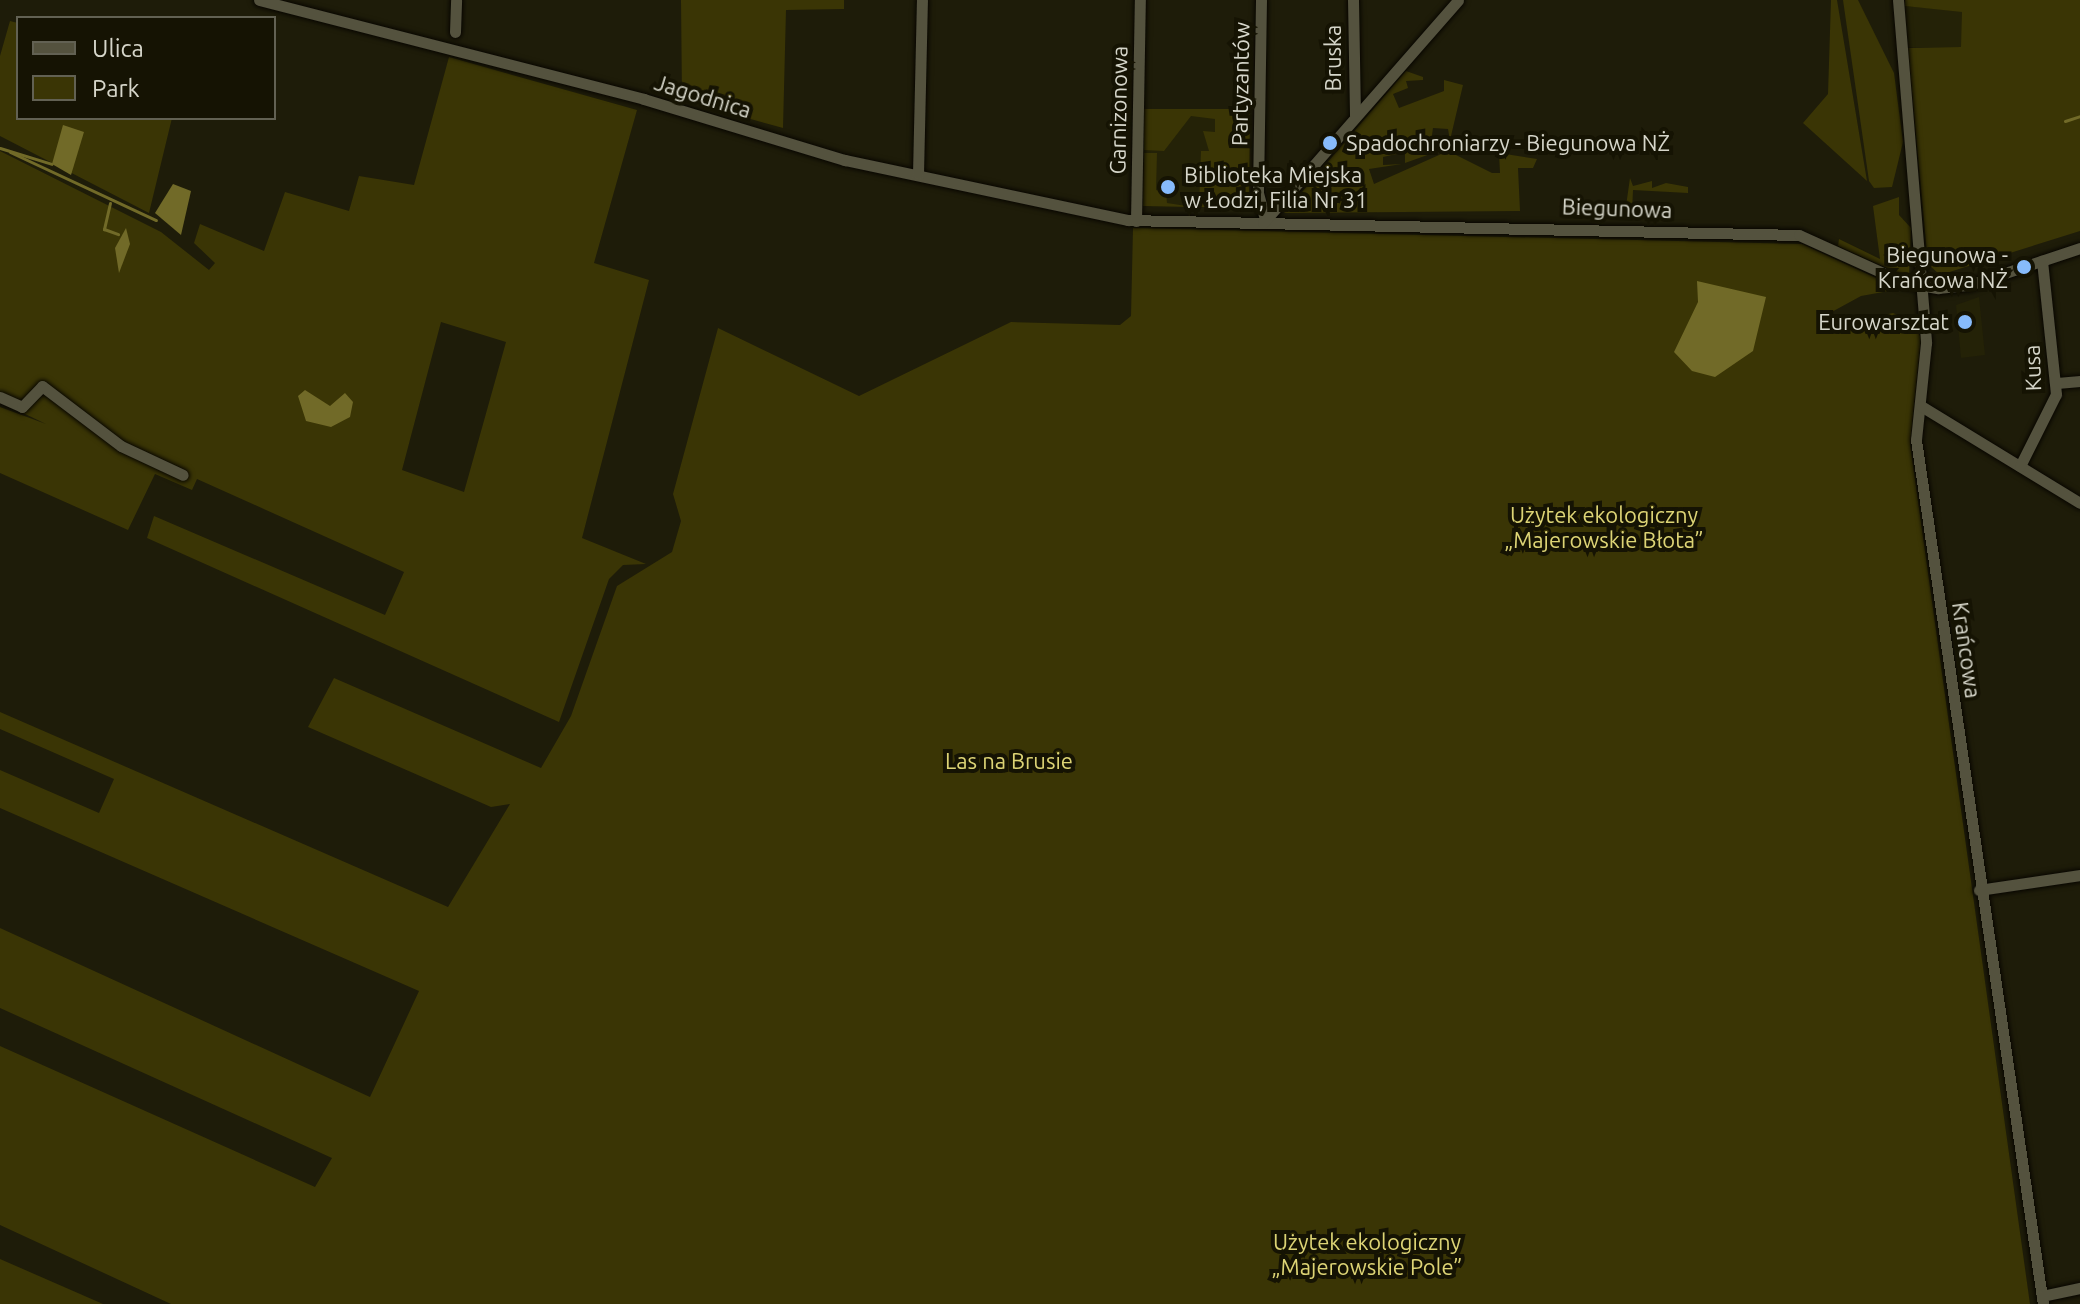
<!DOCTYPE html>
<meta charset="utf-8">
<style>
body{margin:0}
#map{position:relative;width:2080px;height:1304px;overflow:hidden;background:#1e1c09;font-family:Ubuntu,sans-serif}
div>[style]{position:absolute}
.built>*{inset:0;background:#242207}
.green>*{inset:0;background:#3a3505}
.water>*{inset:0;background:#716a28}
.stream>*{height:3px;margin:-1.5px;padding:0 1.5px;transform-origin:1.5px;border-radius:1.5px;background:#716a28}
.roads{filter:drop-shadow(0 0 2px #080600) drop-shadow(0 0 2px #080600)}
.minor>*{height:11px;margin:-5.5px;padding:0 5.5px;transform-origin:5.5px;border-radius:5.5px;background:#54523e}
.dots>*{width:22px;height:22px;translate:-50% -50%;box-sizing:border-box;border:4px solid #151303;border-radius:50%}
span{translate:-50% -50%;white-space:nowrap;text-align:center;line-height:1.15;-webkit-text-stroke:8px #151303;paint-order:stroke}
.street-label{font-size:22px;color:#d6d6ca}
.poi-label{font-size:22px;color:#d6d6ca}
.left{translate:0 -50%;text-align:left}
.right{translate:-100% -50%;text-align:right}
.park-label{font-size:22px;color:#ddd475}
.legend{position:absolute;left:16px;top:16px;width:260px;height:104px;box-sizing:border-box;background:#151303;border:2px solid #626153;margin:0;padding:10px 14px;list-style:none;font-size:24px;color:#d6d6ca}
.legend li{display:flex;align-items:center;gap:16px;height:40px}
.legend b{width:40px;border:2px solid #626153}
</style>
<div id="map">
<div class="built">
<i style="clip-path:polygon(1905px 6px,1962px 11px,1962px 47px,1908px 47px)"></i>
<i style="clip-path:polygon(1144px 109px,1250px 109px,1249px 208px,1143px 206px)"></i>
<i style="clip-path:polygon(1979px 297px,1985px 355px,1961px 358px,1956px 305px)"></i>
</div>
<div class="green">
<i style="clip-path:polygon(681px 0,844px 0,844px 9px,786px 10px,783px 128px,682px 100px)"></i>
<i style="clip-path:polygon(1831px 0,1837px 0,1867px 181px,1803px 123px,1828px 94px)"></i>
<i style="clip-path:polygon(1843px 0,1858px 0,1894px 73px,1903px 142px,1892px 187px,1874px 188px,1869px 181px)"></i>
<i style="clip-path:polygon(1905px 0,2080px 0,2080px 231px,1940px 275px,1928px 264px,1908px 48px,1961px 47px,1962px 12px,1905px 6px)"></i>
<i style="clip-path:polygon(10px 21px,18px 23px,18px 118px,172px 118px,149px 213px,0 136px,0 56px)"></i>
<i style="clip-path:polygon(evenodd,449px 57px,637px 110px,594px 263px,649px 280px,582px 538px,646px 564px,623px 565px,609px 579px,559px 722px,147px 538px,154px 516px,385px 615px,404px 572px,197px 479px,192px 490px,155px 474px,128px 530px,0 473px,0 407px,46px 424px,0 402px,0 151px,161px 232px,209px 270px,215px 263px,194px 243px,200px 224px,264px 251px,285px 192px,349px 211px,359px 176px,414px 185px,449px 57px,441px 322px,506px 342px,464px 492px,402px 470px,441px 322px)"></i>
<i style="clip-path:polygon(1406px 71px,1423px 77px,1423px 80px,1406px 81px,1408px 88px,1393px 94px,1399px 108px,1444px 91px,1444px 80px,1463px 85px,1451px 136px,1457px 138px,1450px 141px,1448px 129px,1433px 128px,1430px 149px,1436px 152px,1405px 163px,1405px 152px,1383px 157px,1383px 165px,1402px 164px,1369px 169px,1374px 184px,1448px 151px,1492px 173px,1500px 173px,1499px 153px,1537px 159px,1533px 168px,1518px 168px,1520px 211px,1284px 213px)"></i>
<i style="clip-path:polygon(1144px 109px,1250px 109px,1249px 208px,1199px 207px,1201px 151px,1209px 151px,1203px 131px,1215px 132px,1215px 119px,1191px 116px,1164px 151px,1144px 150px)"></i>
<i style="clip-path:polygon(1144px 153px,1157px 153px,1156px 190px,1166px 192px,1167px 203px,1193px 207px,1143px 206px)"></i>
<i style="clip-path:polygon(1630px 178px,1633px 186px,1652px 181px,1652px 188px,1666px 183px,1688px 187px,1688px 193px,1633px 190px,1632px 213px,1625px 213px)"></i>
<i style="clip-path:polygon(1899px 197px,1899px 215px,1911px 228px,1909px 278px,1838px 246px,1839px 239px,1880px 259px,1873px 206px)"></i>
<i style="clip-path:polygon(1133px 228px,1802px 244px,1900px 289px,1861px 296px,1828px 314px,1840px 324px,1893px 313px,1913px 322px,1921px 338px,1910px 444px,2030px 1304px,171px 1304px,0 1225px,0 1046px,315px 1187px,332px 1158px,0 1008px,0 928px,370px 1097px,419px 991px,0 808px,0 770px,99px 813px,114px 779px,0 729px,0 712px,448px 907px,510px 804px,491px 807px,308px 727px,334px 678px,541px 768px,571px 716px,617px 586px,672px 552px,681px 521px,673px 494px,718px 328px,859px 396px,1011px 322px,1120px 325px,1131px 316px)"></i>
<i style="clip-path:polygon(0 1259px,103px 1304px,0 1304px)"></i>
</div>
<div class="water">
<i style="clip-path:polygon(63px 125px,84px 132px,71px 175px,52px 164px)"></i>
<i style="clip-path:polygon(173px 184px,191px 191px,181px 235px,155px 213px)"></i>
<i style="clip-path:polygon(126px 228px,130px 244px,119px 273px,115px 248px)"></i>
<i style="clip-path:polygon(1697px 281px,1766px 297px,1753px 351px,1715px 377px,1692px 371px,1674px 352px,1698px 302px)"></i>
<i style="clip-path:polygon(305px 390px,330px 406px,345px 393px,353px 402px,350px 417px,331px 427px,306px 421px,298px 396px)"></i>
</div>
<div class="stream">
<i style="left:2065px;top:121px;width:16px;rotate:-18deg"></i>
<i style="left:0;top:148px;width:54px;rotate:17.1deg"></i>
<i style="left:10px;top:152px;width:161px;rotate:25deg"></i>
<i style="left:110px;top:203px;width:27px;rotate:103deg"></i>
<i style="left:104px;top:229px;width:15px;rotate:20deg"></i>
</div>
<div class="roads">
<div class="minor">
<i style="left:259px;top:0;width:398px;rotate:14.4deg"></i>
<i style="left:644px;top:99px;width:210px;rotate:16.9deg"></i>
<i style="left:845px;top:160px;width:289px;rotate:12deg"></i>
<i style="left:1128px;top:220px;width:671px;rotate:1.28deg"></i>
<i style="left:1799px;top:235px;width:114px;rotate:24.3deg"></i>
<i style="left:1903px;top:282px;width:36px;rotate:10deg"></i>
<i style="left:1938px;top:288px;width:31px;rotate:-6deg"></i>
<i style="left:1969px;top:285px;width:117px;rotate:-18.4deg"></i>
<i style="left:1261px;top:0;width:193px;rotate:90.9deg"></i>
<i style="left:1258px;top:193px;width:23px;rotate:75deg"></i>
<i style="left:1353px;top:0;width:116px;rotate:89deg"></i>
<i style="left:1898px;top:0;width:344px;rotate:85.3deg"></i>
<i style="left:1926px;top:343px;width:98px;rotate:95.9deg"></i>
<i style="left:1916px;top:440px;width:873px;rotate:81.64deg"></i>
<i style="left:455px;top:32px;width:32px;rotate:-88deg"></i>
<i style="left:918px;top:174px;width:174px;rotate:-88.7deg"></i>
<i style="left:1136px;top:221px;width:221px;rotate:-89deg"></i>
<i style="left:1263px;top:223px;width:296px;rotate:-48.8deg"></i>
<i style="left:2057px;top:383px;width:23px;rotate:-5deg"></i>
<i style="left:0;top:397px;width:24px;rotate:24deg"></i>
<i style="left:22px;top:407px;width:29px;rotate:-46deg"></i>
<i style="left:42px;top:386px;width:99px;rotate:37.2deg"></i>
<i style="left:121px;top:446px;width:68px;rotate:25.1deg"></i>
<i style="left:1921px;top:406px;width:186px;rotate:31.4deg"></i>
<i style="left:2020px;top:466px;width:80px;rotate:-63.4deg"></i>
<i style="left:2056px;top:394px;width:134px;rotate:-96deg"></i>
<i style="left:1979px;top:890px;width:102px;rotate:-8.4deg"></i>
<i style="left:2042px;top:1296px;width:39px;rotate:-12deg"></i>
</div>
</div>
<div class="dots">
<i style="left:1330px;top:143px;background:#87bbfb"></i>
<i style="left:1168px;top:187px;background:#87bbfb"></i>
<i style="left:2024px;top:267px;background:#87bbfb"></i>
<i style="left:1965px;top:322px;background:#87bbfb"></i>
</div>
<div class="street-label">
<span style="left:1333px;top:58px;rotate:-90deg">Bruska</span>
<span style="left:1240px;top:84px;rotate:-89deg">Partyzantów</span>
<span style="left:703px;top:96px;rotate:17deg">Jagodnica</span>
<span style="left:1118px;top:110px;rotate:-89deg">Garnizonowa</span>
<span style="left:1617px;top:208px;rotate:2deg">Biegunowa</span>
<span style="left:2032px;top:368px;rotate:-92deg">Kusa</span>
<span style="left:1967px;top:650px;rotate:82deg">Krańcowa</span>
</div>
<div class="poi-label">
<span class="left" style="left:1346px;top:143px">Spadochroniarzy - Biegunowa NŻ</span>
<span class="left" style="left:1184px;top:187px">Biblioteka Miejska<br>w Łodzi, Filia Nr 31</span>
<span class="right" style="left:2008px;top:267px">Biegunowa -<br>Krańcowa NŻ</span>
<span class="right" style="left:1949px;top:322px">Eurowarsztat</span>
</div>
<div class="park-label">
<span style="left:1604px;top:527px">Użytek ekologiczny<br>„Majerowskie Błota”</span>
<span style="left:1009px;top:761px">Las na Brusie</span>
<span style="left:1367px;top:1254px">Użytek ekologiczny<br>„Majerowskie Pole”</span>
</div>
<ul class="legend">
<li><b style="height:10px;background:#54523e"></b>Ulica</li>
<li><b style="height:22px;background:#3a3505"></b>Park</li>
</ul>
</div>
